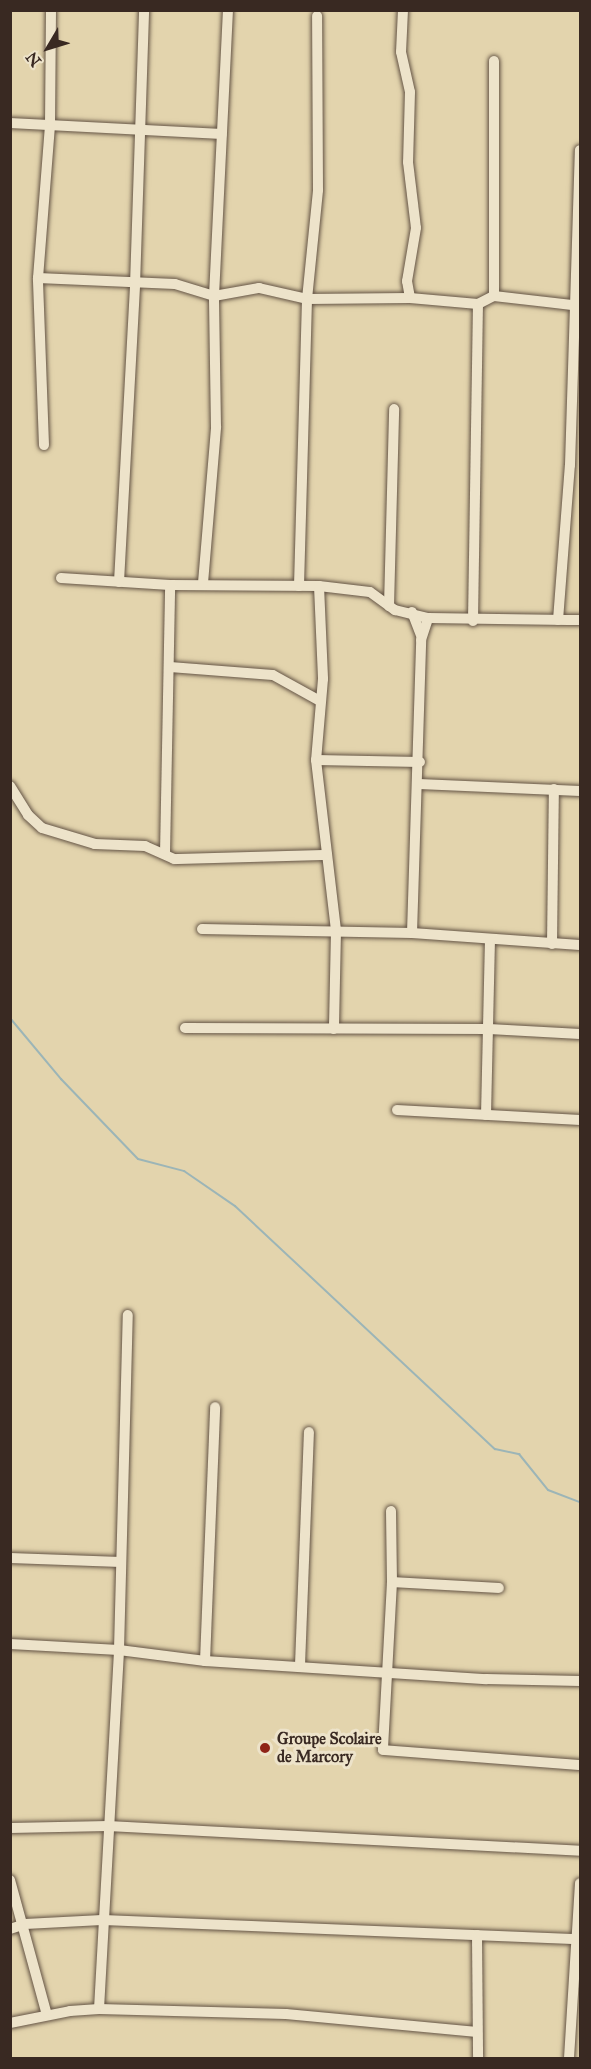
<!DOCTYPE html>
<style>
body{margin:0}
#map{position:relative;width:591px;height:2069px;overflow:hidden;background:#e3d4ad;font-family:"IM FELL Great Primer",serif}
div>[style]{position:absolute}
.stream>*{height:2px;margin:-1px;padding:0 1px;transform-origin:1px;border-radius:1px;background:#9cb5b7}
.roads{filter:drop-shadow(0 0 2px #645445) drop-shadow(0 0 2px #645445)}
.minor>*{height:10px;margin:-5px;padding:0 5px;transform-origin:5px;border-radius:5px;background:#ede3ca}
.dots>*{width:16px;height:16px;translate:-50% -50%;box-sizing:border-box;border:3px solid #ede3ca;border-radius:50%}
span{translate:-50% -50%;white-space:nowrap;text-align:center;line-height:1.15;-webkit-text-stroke:6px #ede3ca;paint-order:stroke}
.poi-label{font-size:16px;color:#392922;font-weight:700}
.left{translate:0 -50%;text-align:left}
.frame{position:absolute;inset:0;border:12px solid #392922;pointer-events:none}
.north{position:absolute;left:18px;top:18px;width:60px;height:60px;-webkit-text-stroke:4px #ede3ca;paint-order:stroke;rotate:232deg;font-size:16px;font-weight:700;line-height:24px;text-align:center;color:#392922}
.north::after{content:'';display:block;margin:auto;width:21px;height:27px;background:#392922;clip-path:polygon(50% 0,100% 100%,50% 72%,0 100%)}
</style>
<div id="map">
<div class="stream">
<i style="left:10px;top:1018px;width:80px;rotate:50.1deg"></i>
<i style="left:61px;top:1079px;width:111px;rotate:46.1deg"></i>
<i style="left:138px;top:1159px;width:48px;rotate:14.6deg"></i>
<i style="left:184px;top:1171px;width:62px;rotate:34.5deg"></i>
<i style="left:235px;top:1206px;width:356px;rotate:43.1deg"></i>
<i style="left:495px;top:1449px;width:25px;rotate:12deg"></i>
<i style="left:519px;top:1454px;width:46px;rotate:51.1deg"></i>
<i style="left:548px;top:1490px;width:34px;rotate:21deg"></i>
</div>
<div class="roads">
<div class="minor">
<i style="left:403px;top:10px;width:42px;rotate:92.7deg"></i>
<i style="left:401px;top:52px;width:41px;rotate:77.3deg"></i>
<i style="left:410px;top:92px;width:70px;rotate:91.6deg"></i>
<i style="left:408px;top:162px;width:66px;rotate:83.1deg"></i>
<i style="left:416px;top:228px;width:54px;rotate:99.6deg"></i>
<i style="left:407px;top:281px;width:17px;rotate:80deg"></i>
<i style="left:10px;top:123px;width:212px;rotate:3deg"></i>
<i style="left:38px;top:278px;width:137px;rotate:2.5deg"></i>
<i style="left:175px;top:284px;width:41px;rotate:17.1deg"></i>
<i style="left:214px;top:296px;width:46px;rotate:-10.1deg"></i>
<i style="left:259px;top:288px;width:49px;rotate:12.9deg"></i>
<i style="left:307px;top:299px;width:103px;rotate:-0.6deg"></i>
<i style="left:410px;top:298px;width:68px;rotate:5deg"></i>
<i style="left:478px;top:304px;width:18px;rotate:-27deg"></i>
<i style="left:494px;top:296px;width:87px;rotate:6.6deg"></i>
<i style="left:494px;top:296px;width:235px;rotate:-90deg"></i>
<i style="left:44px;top:445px;width:167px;rotate:-92.1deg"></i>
<i style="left:38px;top:278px;width:153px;rotate:-85.5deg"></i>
<i style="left:50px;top:125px;width:114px;rotate:-89.5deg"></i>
<i style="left:61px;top:578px;width:109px;rotate:3.7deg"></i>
<i style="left:170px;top:585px;width:149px;rotate:0.4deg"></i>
<i style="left:319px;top:586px;width:51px;rotate:6.7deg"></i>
<i style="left:370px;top:592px;width:31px;rotate:36deg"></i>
<i style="left:395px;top:610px;width:34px;rotate:14deg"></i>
<i style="left:428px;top:618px;width:152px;rotate:0.8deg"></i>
<i style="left:119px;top:582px;width:297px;rotate:-86.9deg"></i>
<i style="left:135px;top:285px;width:275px;rotate:-88.1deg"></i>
<i style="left:203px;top:583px;width:157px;rotate:-85.2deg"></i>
<i style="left:216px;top:427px;width:131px;rotate:-90.9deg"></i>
<i style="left:214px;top:296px;width:286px;rotate:-87.2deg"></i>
<i style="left:299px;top:586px;width:287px;rotate:-88.4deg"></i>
<i style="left:307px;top:299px;width:110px;rotate:-84.2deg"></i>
<i style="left:318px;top:190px;width:174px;rotate:-90.3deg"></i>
<i style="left:319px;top:586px;width:93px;rotate:87.5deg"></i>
<i style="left:323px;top:679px;width:81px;rotate:94.9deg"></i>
<i style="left:316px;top:760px;width:172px;rotate:83.3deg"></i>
<i style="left:336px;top:931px;width:98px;rotate:91.2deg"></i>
<i style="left:389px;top:606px;width:197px;rotate:-88.5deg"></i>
<i style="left:412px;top:612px;width:26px;rotate:69deg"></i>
<i style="left:558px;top:620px;width:155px;rotate:-85.6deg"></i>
<i style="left:570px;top:465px;width:315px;rotate:-88.2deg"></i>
<i style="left:473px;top:621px;width:317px;rotate:-89.1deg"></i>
<i style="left:170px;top:667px;width:103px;rotate:4.4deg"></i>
<i style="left:273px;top:675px;width:54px;rotate:29deg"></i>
<i style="left:316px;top:760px;width:104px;rotate:1.1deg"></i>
<i style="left:419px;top:784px;width:161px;rotate:2.5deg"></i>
<i style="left:10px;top:786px;width:34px;rotate:58deg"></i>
<i style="left:28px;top:815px;width:19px;rotate:43deg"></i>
<i style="left:42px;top:828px;width:55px;rotate:16.8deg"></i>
<i style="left:95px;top:844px;width:50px;rotate:2.3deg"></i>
<i style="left:145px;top:846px;width:32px;rotate:24deg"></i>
<i style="left:174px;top:859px;width:153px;rotate:-1.5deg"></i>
<i style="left:165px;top:854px;width:269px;rotate:-88.9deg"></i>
<i style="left:202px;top:929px;width:210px;rotate:1.1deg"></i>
<i style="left:412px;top:933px;width:168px;rotate:4.1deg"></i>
<i style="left:412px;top:933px;width:293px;rotate:-88.2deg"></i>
<i style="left:421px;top:640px;width:23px;rotate:-72deg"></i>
<i style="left:552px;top:944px;width:155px;rotate:-89.3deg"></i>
<i style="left:185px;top:1028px;width:304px;rotate:0.2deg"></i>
<i style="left:489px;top:1029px;width:91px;rotate:3.1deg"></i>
<i style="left:397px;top:1110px;width:183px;rotate:3.1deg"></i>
<i style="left:486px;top:1115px;width:176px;rotate:-88.7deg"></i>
<i style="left:391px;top:1511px;width:71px;rotate:89.2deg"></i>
<i style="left:392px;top:1582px;width:168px;rotate:93.1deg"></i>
<i style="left:383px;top:1750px;width:198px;rotate:4.4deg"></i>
<i style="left:10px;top:1558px;width:111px;rotate:2.1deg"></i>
<i style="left:392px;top:1582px;width:107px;rotate:3.2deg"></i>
<i style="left:10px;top:1644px;width:109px;rotate:3.2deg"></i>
<i style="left:119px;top:1650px;width:87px;rotate:7.3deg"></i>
<i style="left:205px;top:1661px;width:282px;rotate:3.7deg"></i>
<i style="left:486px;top:1679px;width:94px;rotate:1.2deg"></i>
<i style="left:205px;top:1661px;width:254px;rotate:-87.7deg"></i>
<i style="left:300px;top:1665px;width:233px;rotate:-87.8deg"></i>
<i style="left:10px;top:1828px;width:98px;rotate:-1.2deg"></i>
<i style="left:108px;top:1826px;width:473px;rotate:3deg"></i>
<i style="left:10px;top:1880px;width:140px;rotate:74.7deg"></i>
<i style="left:10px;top:1929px;width:16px;rotate:-18deg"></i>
<i style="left:25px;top:1924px;width:77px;rotate:-3deg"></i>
<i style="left:102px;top:1920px;width:478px;rotate:2.3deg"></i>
<i style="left:477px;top:1935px;width:123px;rotate:89.5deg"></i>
<i style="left:99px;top:2009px;width:360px;rotate:-86.8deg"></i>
<i style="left:119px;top:1650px;width:335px;rotate:-88.5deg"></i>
<i style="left:10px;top:2023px;width:61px;rotate:-11.3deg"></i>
<i style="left:70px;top:2011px;width:29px;rotate:-4deg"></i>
<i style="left:99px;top:2009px;width:187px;rotate:1.5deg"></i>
<i style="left:286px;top:2014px;width:192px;rotate:5.4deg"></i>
<i style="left:569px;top:2058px;width:175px;rotate:-86.4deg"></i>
</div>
</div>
<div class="dots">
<i style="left:265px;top:1748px;background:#8f2418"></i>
</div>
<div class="poi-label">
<span class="left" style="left:277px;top:1748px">Groupe Scolaire<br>de Marcory</span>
</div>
<div class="frame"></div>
<div class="north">N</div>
</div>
